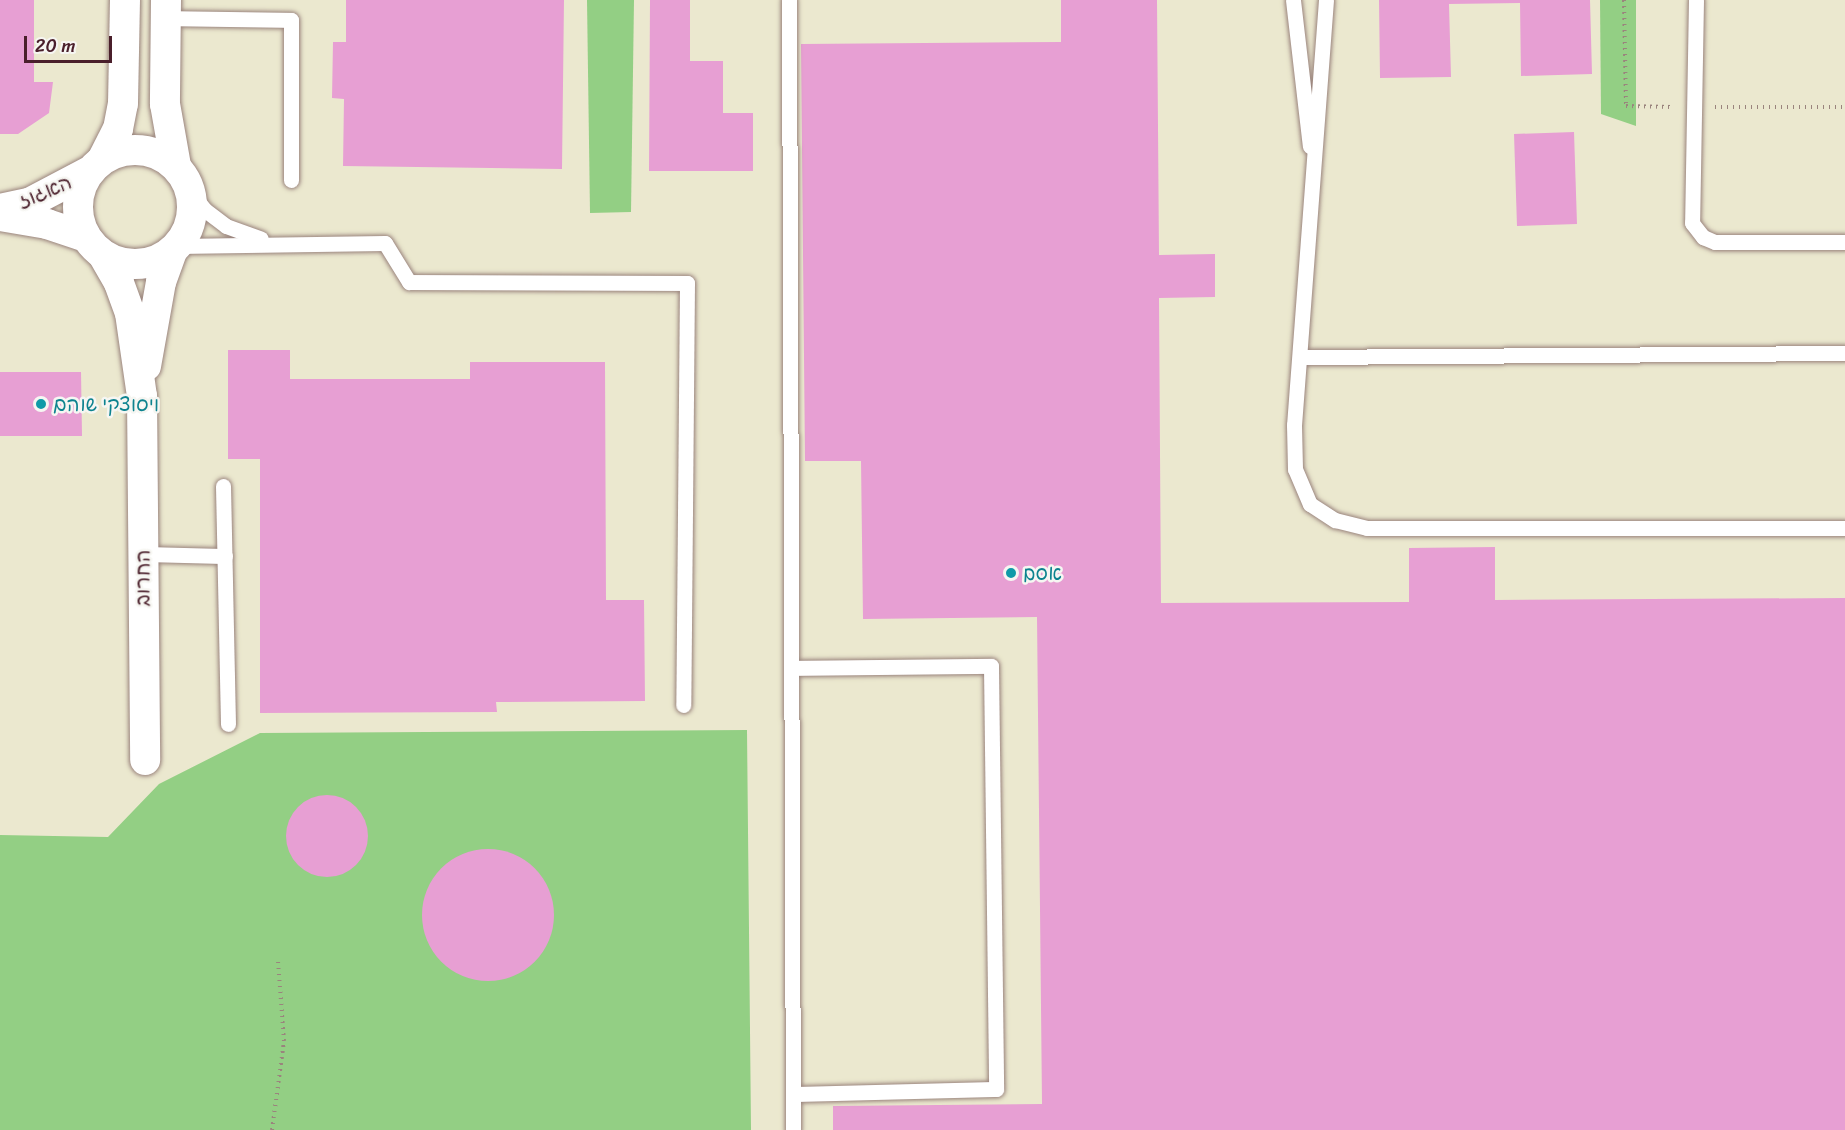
<!DOCTYPE html>
<meta charset="utf-8">
<style>
body{margin:0}
#map{position:relative;width:1845px;height:1130px;overflow:hidden;background:#ebe8cf;font-family:Sriracha,"Playpen Sans Hebrew",sans-serif}
div>[style]{position:absolute}
.green>*{inset:0;background:#93cf84}
.building>*{inset:0;background:#e79fd3}
.round{border-radius:50%}
.path>*{height:4px;margin-top:-2px;transform-origin:0;background:repeating-linear-gradient(90deg,#9a847d 0 1.5px,transparent 0 6px)}
.roads{filter:drop-shadow(0 0 2px #9a847d) drop-shadow(0 0 2px #9a847d)}
.service>*{height:15px;margin:-7.5px;padding:0 7.5px;transform-origin:7.5px;border-radius:7.5px;background:#fff}
.minor>*{height:30px;margin:-15px;padding:0 15px;transform-origin:15px;border-radius:15px;background:#fff}
.minor>.ring{margin:-15px;padding:0;box-sizing:content-box;background:none;border:30px solid #fff;border-radius:50%}
.dots>*{width:16px;height:16px;translate:-50% -50%;box-sizing:border-box;border:3px solid #f6f6f2;border-radius:50%}
span{translate:-50% -50%;white-space:nowrap;text-align:center;line-height:1.15;-webkit-text-stroke:5px #f6f6f2;paint-order:stroke}
.street-label{font-size:20px;color:#4a1f2b}
.culture-label{font-size:20px;color:#0d838f}
.left{translate:0 -50%;text-align:left}
.scale{position:absolute;left:24px;top:36px;width:88px;height:27px;box-sizing:border-box;border:3px solid #4a1f2b;border-top:0;padding-left:8px;font-size:18px;line-height:21px;white-space:nowrap;color:#4a1f2b;-webkit-text-stroke:4px #f6f6f2;paint-order:stroke}
</style>
<div id="map">
<div class="green">
<i style="clip-path:polygon(587px 0,634px 0,631px 212px,590px 213px)"></i>
<i style="clip-path:polygon(1600px 0,1636px 0,1636px 126px,1601px 114px)"></i>
<i style="clip-path:polygon(747px 730px,751px 1130px,0 1130px,0 835px,108px 837px,159px 784px,260px 733px)"></i>
</div>
<div class="building">
<i style="clip-path:polygon(0 0,34px 0,34px 82px,53px 82px,49px 113px,18px 134px,0 134px)"></i>
<i style="clip-path:polygon(346px 0,564px 0,562px 169px,343px 166px,344px 99px,332px 98px,333px 42px,346px 42px)"></i>
<i style="clip-path:polygon(650px 0,690px 0,690px 61px,723px 61px,723px 113px,753px 113px,753px 171px,649px 171px)"></i>
<i style="clip-path:polygon(1061px 0,1157px 0,1159px 255px,1215px 254px,1215px 297px,1159px 298px,1161px 603px,1409px 602px,1409px 548px,1495px 547px,1495px 600px,1845px 598px,1845px 1130px,833px 1130px,833px 1106px,1042px 1104px,1037px 617px,863px 619px,861px 461px,805px 461px,801px 44px,1061px 42px)"></i>
<i style="clip-path:polygon(1379px 0,1590px 0,1592px 74px,1521px 76px,1520px 3px,1449px 4px,1451px 77px,1380px 78px)"></i>
<i style="clip-path:polygon(1574px 132px,1577px 224px,1517px 226px,1514px 134px)"></i>
<i style="clip-path:polygon(228px 350px,290px 350px,290px 379px,470px 379px,470px 362px,605px 362px,606px 600px,644px 600px,645px 701px,496px 702px,497px 712px,260px 713px,260px 459px,228px 459px)"></i>
<i style="clip-path:polygon(0 372px,81px 372px,82px 436px,0 436px)"></i>
<i class="round" style="left:286px;top:795px;width:82px;height:82px"></i>
<i class="round" style="left:422px;top:849px;width:132px;height:132px"></i>
</div>
<div class="path">
<i style="left:1624px;top:0;width:106px;rotate:88.9deg"></i>
<i style="left:1626px;top:106px;width:46px;rotate:1.2deg"></i>
<i style="left:1715px;top:107px;width:130px"></i>
<i style="left:272px;top:1130px;width:90px;rotate:-82.3deg"></i>
<i style="left:284px;top:1041px;width:80px;rotate:-94.3deg"></i>
</div>
<div class="roads">
<div class="service">
<i style="left:789px;top:0;width:1130px;rotate:89.8deg"></i>
<i style="left:1293px;top:0;width:147px;rotate:83.4deg"></i>
<i style="left:1326px;top:0;width:426px;rotate:94.3deg"></i>
<i style="left:1294px;top:425px;width:44px;rotate:88.7deg"></i>
<i style="left:1295px;top:469px;width:38px;rotate:67deg"></i>
<i style="left:1310px;top:504px;width:30px;rotate:33deg"></i>
<i style="left:1335px;top:520px;width:33px;rotate:14deg"></i>
<i style="left:1367px;top:528px;width:478px"></i>
<i style="left:1696px;top:0;width:223px;rotate:91deg"></i>
<i style="left:1692px;top:223px;width:18px;rotate:52deg"></i>
<i style="left:1703px;top:237px;width:13px;rotate:23deg"></i>
<i style="left:1715px;top:242px;width:130px"></i>
<i style="left:166px;top:18px;width:125px;rotate:0.9deg"></i>
<i style="left:291px;top:20px;width:160px;rotate:90deg"></i>
<i style="left:190px;top:191px;width:24px;rotate:52deg"></i>
<i style="left:205px;top:210px;width:26px;rotate:37deg"></i>
<i style="left:226px;top:226px;width:37px;rotate:20deg"></i>
<i style="left:177px;top:246px;width:208px;rotate:-0.8deg"></i>
<i style="left:385px;top:243px;width:46px;rotate:58.4deg"></i>
<i style="left:409px;top:282px;width:278px;rotate:0.2deg"></i>
<i style="left:687px;top:283px;width:422px;rotate:90.5deg"></i>
<i style="left:1300px;top:357px;width:545px;rotate:-0.42deg"></i>
<i style="left:223px;top:486px;width:238px;rotate:88.8deg"></i>
<i style="left:143px;top:554px;width:82px;rotate:1.4deg"></i>
<i style="left:791px;top:668px;width:200px;rotate:-0.6deg"></i>
<i style="left:991px;top:666px;width:423px;rotate:89.3deg"></i>
<i style="left:996px;top:1089px;width:203px;rotate:178.6deg"></i>
</div>
<div class="minor">
<i style="left:166px;top:0;width:104px;rotate:90.6deg"></i>
<i style="left:165px;top:104px;width:63px;rotate:79.9deg"></i>
<i class="ring" style="left:78px;top:150px;width:84px;height:84px"></i>
<i style="left:103px;top:158px;width:33px;rotate:-63deg"></i>
<i style="left:118px;top:129px;width:25px;rotate:-79deg"></i>
<i style="left:123px;top:104px;width:104px;rotate:-88.9deg"></i>
<i style="left:0;top:209px;width:30px;rotate:-12deg"></i>
<i style="left:29px;top:203px;width:67px;rotate:-27.7deg"></i>
<i style="left:0;top:216px;width:48px;rotate:9.7deg"></i>
<i style="left:47px;top:224px;width:41px;rotate:18.4deg"></i>
<i style="left:103px;top:255px;width:32px;rotate:60deg"></i>
<i style="left:119px;top:283px;width:32px;rotate:70deg"></i>
<i style="left:130px;top:313px;width:84px;rotate:81.8deg"></i>
<i style="left:142px;top:396px;width:364px;rotate:89.5deg"></i>
<i style="left:146px;top:366px;width:85px;rotate:-79.9deg"></i>
<i style="left:161px;top:282px;width:32px;rotate:-70deg"></i>
</div>
</div>
<div class="dots">
<i style="left:41px;top:404px;background:#0f9aa8"></i>
<i style="left:1011px;top:573px;background:#0f9aa8"></i>
</div>
<div class="street-label">
<span style="left:45px;top:192px;rotate:-23deg">האגוז</span>
<span style="left:143px;top:578px;rotate:-90deg">החרוב</span>
</div>
<div class="culture-label">
<span class="left" style="left:53px;top:404px">ויסוצקי שוהם</span>
<span class="left" style="left:1023px;top:573px">אסם</span>
</div>
<div class="scale">20 m</div>
</div>
